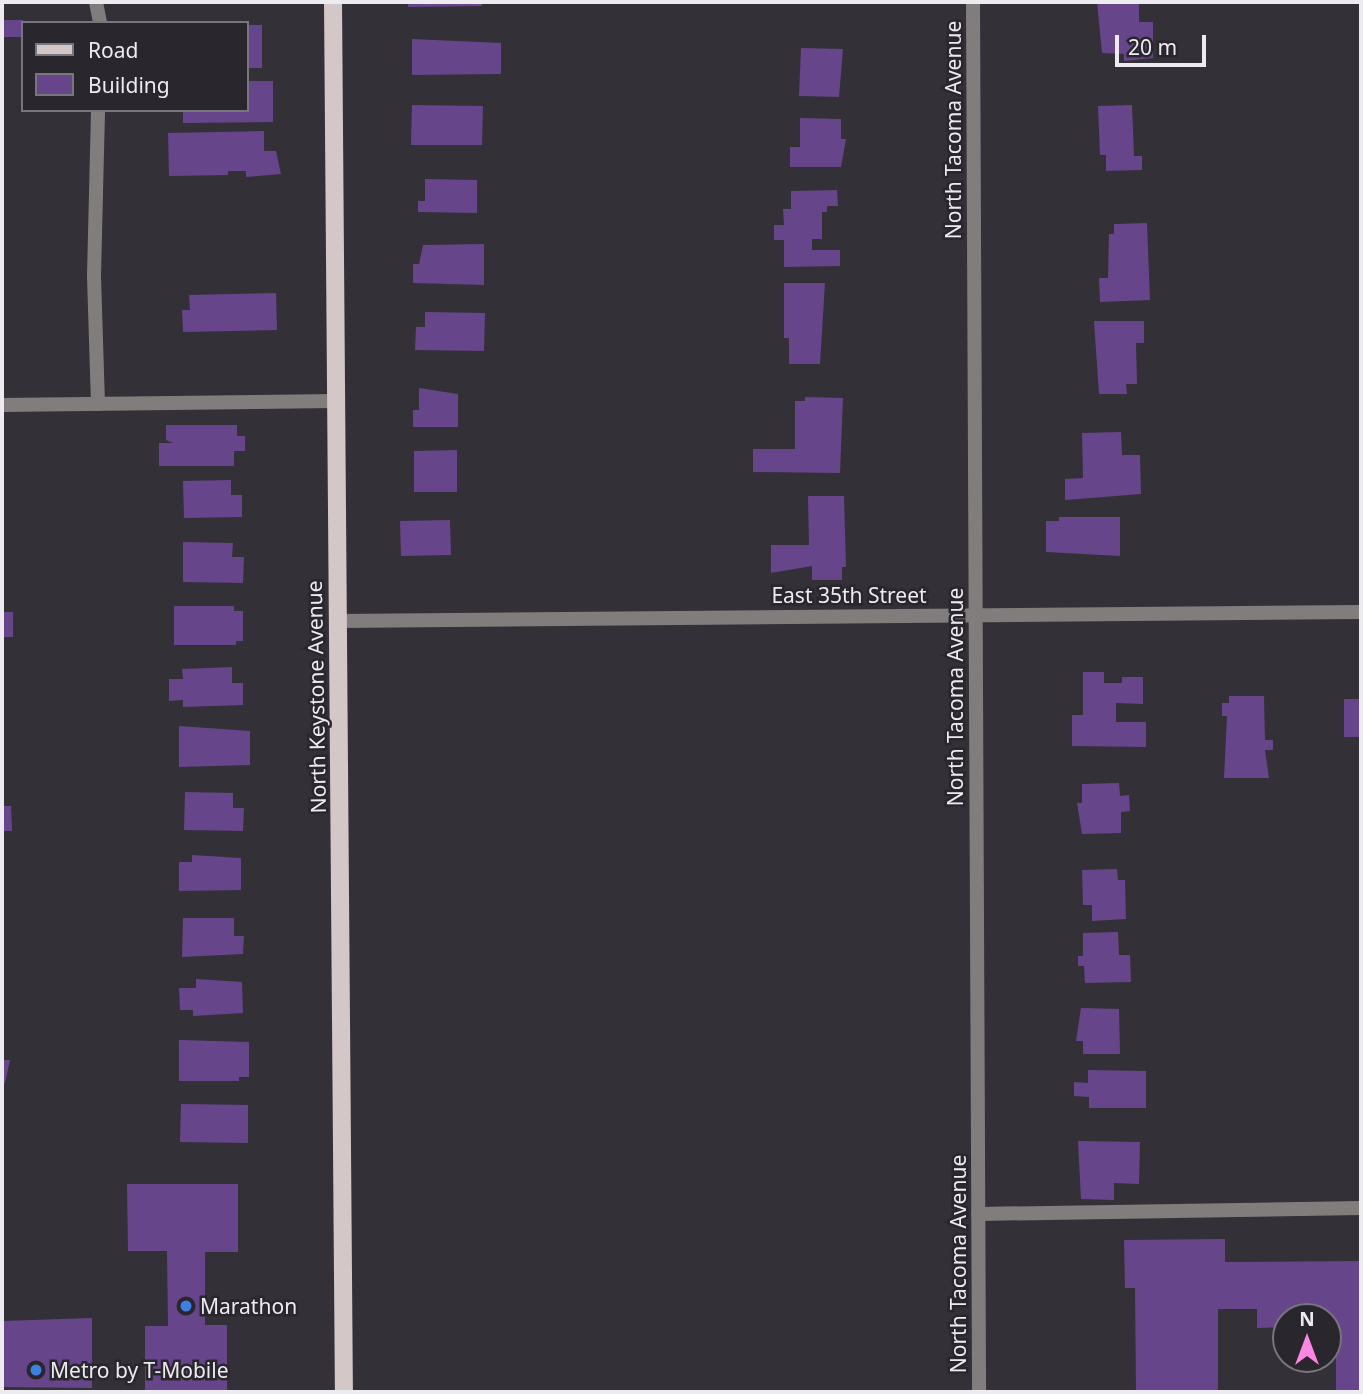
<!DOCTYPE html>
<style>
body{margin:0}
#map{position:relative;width:1363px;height:1394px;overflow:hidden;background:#343038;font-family:"Noto Sans",sans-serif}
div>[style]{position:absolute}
.building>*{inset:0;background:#67458a}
.service>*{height:14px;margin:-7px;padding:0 7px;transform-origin:7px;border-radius:7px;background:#827d7d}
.minor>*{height:14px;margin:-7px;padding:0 7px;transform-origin:7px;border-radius:7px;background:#827d7d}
.primary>*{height:18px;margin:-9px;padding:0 9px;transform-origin:9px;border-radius:9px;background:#d3c7c8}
.dots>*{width:19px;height:19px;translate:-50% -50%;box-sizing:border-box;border:4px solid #2a262e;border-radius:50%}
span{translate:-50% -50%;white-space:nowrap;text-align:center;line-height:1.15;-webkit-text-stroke:5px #2a262e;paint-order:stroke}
.street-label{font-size:21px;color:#edebf0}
.poi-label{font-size:21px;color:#edebf0}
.left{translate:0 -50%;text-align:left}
.frame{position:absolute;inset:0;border:4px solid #edebf0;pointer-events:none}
.legend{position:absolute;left:21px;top:21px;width:228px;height:91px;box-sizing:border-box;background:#2a262e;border:2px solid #78757c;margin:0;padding:9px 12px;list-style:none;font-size:21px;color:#edebf0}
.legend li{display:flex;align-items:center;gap:14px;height:35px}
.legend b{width:35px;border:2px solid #78757c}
.north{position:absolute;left:1272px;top:1303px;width:70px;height:70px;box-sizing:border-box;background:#2a262e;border:2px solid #78757c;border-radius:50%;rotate:0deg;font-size:19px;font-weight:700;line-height:28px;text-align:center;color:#edebf0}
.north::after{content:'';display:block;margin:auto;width:24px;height:32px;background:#fd86e2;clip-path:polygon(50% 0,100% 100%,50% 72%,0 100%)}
.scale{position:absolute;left:1115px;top:35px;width:91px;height:32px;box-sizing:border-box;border:4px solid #edebf0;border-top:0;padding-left:9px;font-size:21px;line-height:24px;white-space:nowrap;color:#edebf0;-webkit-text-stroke:5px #2a262e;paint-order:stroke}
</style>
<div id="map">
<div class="building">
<i style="clip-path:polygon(408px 2px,482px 2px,482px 6px,408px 7px)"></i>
<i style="clip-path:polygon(1097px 2px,1139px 2px,1139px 22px,1153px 22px,1153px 58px,1124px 61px,1124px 54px,1102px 53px)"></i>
<i style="clip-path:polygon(2px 20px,23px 20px,23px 37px,2px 37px)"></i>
<i style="clip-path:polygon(247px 25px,262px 25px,262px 68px,247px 68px)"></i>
<i style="clip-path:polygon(412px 39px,501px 43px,501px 74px,412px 75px)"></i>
<i style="clip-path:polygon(801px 48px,843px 49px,839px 97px,799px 96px)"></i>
<i style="clip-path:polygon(247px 81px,273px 81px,273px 122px,183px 123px,183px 110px,247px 110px)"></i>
<i style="clip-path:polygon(412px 105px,483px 106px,482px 145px,411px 145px)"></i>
<i style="clip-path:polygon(1132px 105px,1134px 156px,1142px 156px,1142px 170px,1106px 171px,1106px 155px,1100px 155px,1098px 106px)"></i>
<i style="clip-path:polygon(800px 118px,841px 119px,841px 139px,846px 139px,841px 167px,790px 167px,790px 147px,800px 147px)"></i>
<i style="clip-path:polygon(264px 131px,264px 151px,276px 151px,281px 174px,246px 177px,246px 171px,228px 171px,228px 175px,169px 176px,168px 133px)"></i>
<i style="clip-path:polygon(425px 179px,477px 180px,477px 213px,418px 212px,418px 201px,425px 201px)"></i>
<i style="clip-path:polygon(837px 190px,838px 206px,827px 206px,827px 212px,822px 212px,822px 239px,812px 239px,812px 250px,840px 250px,840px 266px,784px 267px,784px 240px,774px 240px,774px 225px,784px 225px,783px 209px,791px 209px,791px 191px)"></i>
<i style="clip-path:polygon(1147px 223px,1150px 300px,1100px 302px,1099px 278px,1108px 278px,1109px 234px,1114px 234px,1114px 224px)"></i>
<i style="clip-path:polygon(484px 244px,484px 285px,413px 283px,413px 264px,419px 264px,423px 245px)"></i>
<i style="clip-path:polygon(784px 283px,825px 283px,820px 364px,789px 364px,789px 338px,784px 338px)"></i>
<i style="clip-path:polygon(276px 293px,277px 330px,183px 332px,182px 310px,190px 310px,189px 295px)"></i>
<i style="clip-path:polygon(425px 312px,485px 313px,484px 351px,415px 350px,416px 327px,425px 327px)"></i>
<i style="clip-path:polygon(1094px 321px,1144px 321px,1144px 343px,1136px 343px,1137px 384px,1126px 384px,1127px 394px,1099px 394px)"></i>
<i style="clip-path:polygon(419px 388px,458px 394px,458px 427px,413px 427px,413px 410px,419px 410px)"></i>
<i style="clip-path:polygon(805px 397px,843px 398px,840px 473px,753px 472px,753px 449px,795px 449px,795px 401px,805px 401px)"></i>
<i style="clip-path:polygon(166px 425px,237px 425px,237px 436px,245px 436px,245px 451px,234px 451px,234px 466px,159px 466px,159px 443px,173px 443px,166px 440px)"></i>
<i style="clip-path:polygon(1121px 432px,1122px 455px,1140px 455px,1141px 494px,1065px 500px,1065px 479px,1083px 478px,1082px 433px)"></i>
<i style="clip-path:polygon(457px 450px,457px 492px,414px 492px,414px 451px)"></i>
<i style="clip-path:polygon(231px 480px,231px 495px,242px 495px,242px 517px,184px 518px,183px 481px)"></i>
<i style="clip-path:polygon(808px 496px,844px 496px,846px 567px,842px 567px,842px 580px,812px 580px,812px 566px,771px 573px,771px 545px,809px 545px)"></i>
<i style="clip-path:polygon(2px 497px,4px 497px,4px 527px,2px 527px)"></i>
<i style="clip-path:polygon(1059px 517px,1120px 517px,1120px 556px,1046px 552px,1046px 521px,1059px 521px)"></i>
<i style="clip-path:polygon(450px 520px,451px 555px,401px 556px,400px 521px)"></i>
<i style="clip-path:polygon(183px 542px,233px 543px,232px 557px,244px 557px,243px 583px,183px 582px)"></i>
<i style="clip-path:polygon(174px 606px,234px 606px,234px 611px,243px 611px,243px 641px,236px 641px,236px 645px,174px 645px)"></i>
<i style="clip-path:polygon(2px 612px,13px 612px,13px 637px,2px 637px)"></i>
<i style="clip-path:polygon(232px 667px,232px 683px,243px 683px,243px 705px,183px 707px,183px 700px,169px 701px,169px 679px,183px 679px,182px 669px)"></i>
<i style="clip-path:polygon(1083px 672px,1104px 672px,1104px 683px,1122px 683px,1122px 677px,1143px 677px,1143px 704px,1116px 703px,1116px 722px,1146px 722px,1146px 747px,1072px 746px,1072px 715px,1083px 715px)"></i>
<i style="clip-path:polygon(1229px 696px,1264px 696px,1265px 740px,1273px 740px,1273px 750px,1265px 750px,1269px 778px,1224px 778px,1227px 716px,1222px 716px,1222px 703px,1229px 703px)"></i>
<i style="clip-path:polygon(1344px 699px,1361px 699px,1361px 737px,1344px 737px)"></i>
<i style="clip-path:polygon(179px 726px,250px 731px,250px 765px,179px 767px)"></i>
<i style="clip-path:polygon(1119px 783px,1120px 796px,1129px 795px,1130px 811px,1121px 812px,1121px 833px,1082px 834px,1077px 803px,1082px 803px,1082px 784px)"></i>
<i style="clip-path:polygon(185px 792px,233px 793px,233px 808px,244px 808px,243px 831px,184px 830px)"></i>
<i style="clip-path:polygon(2px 806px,11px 806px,12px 831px,2px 831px)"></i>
<i style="clip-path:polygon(192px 855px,241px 858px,241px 890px,179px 891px,179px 862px,192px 862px)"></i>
<i style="clip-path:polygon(1117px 869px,1118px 880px,1125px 880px,1126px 919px,1092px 921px,1092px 905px,1083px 905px,1082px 870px)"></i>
<i style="clip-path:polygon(183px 918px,234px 918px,234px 936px,244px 936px,243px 954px,182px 957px)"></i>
<i style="clip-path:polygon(1118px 932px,1119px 955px,1130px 955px,1131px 982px,1085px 983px,1084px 966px,1078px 966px,1078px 956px,1083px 956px,1083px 933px)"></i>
<i style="clip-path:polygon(196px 979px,242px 982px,243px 1013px,193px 1016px,193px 1010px,180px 1010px,179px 988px,196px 988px)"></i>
<i style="clip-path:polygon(1081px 1008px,1119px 1009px,1120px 1054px,1083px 1054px,1083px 1041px,1076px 1041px)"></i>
<i style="clip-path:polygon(179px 1040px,249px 1042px,249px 1077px,239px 1077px,239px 1081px,179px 1081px)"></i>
<i style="clip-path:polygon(2px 1060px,10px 1060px,5px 1083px,2px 1083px)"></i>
<i style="clip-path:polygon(1088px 1070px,1146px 1071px,1146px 1108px,1089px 1108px,1089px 1097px,1074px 1096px,1074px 1082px,1088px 1083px)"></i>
<i style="clip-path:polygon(181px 1104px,248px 1105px,248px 1143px,180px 1142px)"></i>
<i style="clip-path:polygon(1078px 1141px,1140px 1142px,1139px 1184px,1114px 1183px,1114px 1200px,1081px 1199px)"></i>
<i style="clip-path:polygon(127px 1184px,238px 1184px,238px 1252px,205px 1252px,205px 1325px,227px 1325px,227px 1392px,145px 1392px,145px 1326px,168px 1326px,167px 1251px,128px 1251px)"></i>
<i style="clip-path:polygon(1225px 1239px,1225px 1262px,1361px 1261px,1361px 1392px,1336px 1392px,1336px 1327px,1328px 1327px,1328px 1317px,1286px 1317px,1286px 1327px,1257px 1328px,1257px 1309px,1218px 1309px,1218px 1392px,1136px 1392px,1135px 1288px,1125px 1288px,1124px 1240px)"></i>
<i style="clip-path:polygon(92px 1318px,92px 1388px,2px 1387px,2px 1321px)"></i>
</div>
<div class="service">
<i style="left:96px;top:2px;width:21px;rotate:79deg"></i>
<i style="left:98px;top:404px;width:129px;rotate:-91.8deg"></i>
<i style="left:94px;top:275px;width:165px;rotate:-88.6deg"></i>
<i style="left:2px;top:405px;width:334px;rotate:-0.7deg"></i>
<i style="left:978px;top:1214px;width:383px;rotate:-0.9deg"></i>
</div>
<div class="minor">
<i style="left:973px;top:2px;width:1390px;rotate:89.75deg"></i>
<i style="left:338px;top:621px;width:1023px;rotate:-0.5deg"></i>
</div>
<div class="primary">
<i style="left:333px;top:2px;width:1390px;rotate:89.55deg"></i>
</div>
<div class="dots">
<i style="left:186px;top:1306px;background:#3f7fe0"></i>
<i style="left:36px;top:1370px;background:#3f7fe0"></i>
</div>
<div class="street-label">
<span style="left:953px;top:130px;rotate:-90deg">North Tacoma Avenue</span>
<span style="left:849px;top:595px">East 35th Street</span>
<span style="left:316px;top:697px;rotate:-91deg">North Keystone Avenue</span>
<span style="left:955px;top:697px;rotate:-90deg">North Tacoma Avenue</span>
<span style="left:958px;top:1264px;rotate:-90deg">North Tacoma Avenue</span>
</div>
<div class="poi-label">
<span class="left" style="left:200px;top:1306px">Marathon</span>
<span class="left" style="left:50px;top:1370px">Metro by T-Mobile</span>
</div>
<div class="frame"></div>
<ul class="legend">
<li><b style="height:9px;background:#d3c7c8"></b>Road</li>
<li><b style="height:19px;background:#67458a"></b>Building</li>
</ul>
<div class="north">N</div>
<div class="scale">20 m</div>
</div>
